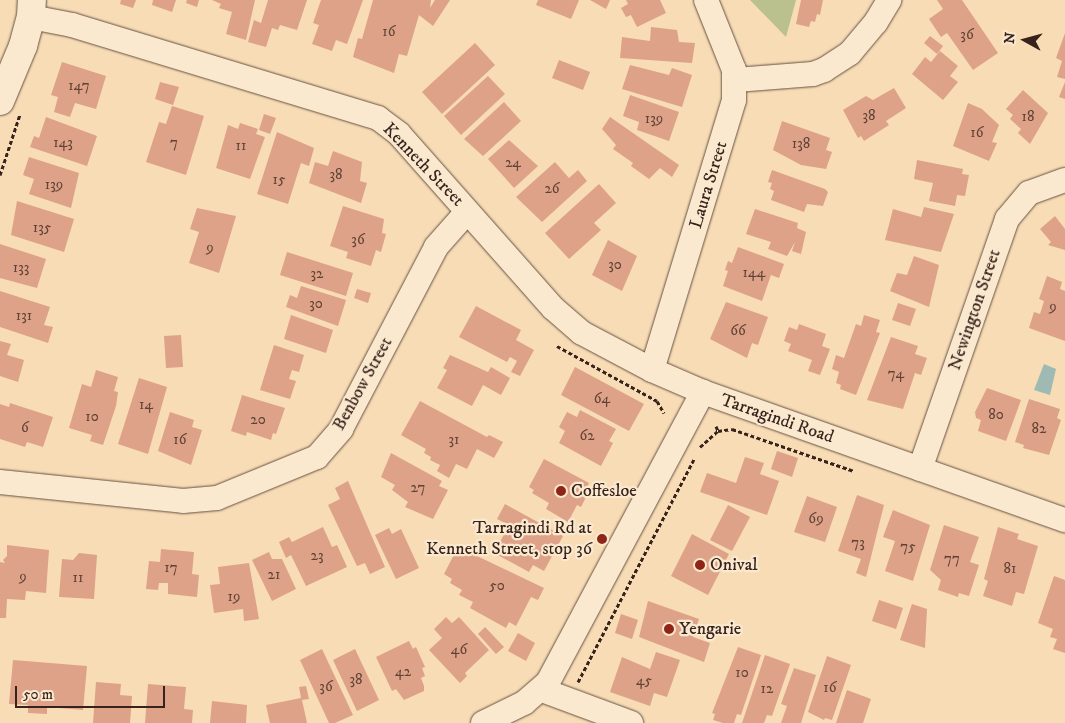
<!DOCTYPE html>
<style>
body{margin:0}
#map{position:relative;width:1065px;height:723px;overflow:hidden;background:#f7dcb5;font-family:"IM FELL DW Pica",serif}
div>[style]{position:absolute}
.green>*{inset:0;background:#bac18f}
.water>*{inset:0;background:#9ebab3}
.building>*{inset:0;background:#dea288}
.path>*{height:3px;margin-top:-1.5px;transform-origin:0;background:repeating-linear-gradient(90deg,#37231b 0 4px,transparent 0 6.5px)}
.roads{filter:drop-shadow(0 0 1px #675142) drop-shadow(0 0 1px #675142)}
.minor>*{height:24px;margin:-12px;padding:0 12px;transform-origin:12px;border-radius:12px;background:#fae8cf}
.tertiary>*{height:28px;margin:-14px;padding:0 14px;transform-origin:14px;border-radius:14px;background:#fae8cf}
.dots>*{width:14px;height:14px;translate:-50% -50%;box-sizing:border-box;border:2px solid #fae8cf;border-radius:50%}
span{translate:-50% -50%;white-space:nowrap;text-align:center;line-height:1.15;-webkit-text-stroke:4.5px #fae8cf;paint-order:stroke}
.number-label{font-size:15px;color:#614336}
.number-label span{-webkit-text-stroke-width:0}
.street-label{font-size:18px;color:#37231b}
.poi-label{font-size:18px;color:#37231b}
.left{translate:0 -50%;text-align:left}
.right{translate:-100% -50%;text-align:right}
.north{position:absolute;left:1000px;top:15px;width:50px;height:50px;-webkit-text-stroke:4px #fae8cf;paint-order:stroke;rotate:277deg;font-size:14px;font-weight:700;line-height:20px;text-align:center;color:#37231b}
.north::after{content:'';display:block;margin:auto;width:18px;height:22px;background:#37231b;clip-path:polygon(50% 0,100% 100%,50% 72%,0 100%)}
.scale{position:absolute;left:15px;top:686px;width:150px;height:22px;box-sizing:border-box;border:2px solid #37231b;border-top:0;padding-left:6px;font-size:15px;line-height:18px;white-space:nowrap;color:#37231b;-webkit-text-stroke:4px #fae8cf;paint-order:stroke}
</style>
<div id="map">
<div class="green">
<i style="clip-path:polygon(750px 0,796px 0,786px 37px)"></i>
</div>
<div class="water">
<i style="clip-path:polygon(1044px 364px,1056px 369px,1050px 395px,1034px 390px)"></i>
</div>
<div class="building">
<i style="clip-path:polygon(121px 0,136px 0,133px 8px,120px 4px)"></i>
<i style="clip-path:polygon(153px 0,176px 0,172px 12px,152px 5px)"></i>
<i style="clip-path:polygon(187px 0,199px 0,197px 7px,186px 3px)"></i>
<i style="clip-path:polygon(212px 0,255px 0,246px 40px,226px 34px,232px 12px,219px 8px,221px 4px)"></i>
<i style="clip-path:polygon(268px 0,307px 0,297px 30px,280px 25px,278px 30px,272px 28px,266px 47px,248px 42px,254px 20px,261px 23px)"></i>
<i style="clip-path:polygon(321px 0,363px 0,347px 44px,336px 40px,332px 51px,312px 44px,319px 25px,313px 23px)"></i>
<i style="clip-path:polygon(373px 0,431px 0,430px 8px,435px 0,450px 0,433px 26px,419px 15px,407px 56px,399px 54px,394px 73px,353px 57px,358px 38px,362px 39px)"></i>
<i style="clip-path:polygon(538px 0,579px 0,571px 19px,536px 5px)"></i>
<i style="clip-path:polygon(590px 0,610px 0,606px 9px)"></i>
<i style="clip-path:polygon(626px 0,660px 0,666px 13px,637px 27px,631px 15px,626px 17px,621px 8px,628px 4px)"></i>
<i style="clip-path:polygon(801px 0,823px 0,820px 15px,817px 14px,815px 22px,811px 21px,809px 27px,796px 24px)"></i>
<i style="clip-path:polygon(937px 0,962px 0,998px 53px,973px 70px,947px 33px,941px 37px,929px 19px,943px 9px)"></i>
<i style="clip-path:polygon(651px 27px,677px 30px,679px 42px,695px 43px,692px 63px,620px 58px,622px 37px,650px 41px)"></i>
<i style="clip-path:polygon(1065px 33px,1065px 79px,1057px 77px,1062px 61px,1056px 58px)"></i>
<i style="clip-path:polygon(930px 36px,943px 46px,937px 54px,924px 43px)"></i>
<i style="clip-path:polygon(475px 43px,495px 65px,442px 114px,422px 92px)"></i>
<i style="clip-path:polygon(940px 51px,958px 66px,950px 76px,958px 82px,943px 100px,912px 74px,925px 57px,931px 62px)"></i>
<i style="clip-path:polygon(559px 60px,590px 72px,583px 90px,552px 78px)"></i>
<i style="clip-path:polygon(62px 62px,106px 76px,96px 109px,75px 103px,70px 117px,54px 112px,58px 97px,51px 95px)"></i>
<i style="clip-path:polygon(630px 65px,669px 75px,672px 68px,692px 75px,682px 107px,622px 89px)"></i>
<i style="clip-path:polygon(488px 76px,505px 94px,461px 135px,444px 116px)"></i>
<i style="clip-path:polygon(160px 82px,179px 87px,173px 105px,155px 99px)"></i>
<i style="clip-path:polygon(1065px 82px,1065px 99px,1059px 97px)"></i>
<i style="clip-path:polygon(894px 88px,906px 108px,886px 121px,889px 125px,864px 141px,861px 136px,858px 138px,843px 110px,866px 96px,873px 100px)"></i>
<i style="clip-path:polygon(1023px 90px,1048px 113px,1030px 144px,1018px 133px,1021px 129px,1010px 119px,1013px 115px,1006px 109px)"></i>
<i style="clip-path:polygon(630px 95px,679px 112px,669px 141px,637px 130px,639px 122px,623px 116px)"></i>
<i style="clip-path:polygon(504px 102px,521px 121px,483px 156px,464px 139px)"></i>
<i style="clip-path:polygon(968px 103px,982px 109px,999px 125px,992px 142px,997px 143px,989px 161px,953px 146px)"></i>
<i style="clip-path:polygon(172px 106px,204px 116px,186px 175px,146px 162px,159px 122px,166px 124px)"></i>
<i style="clip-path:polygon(264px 114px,276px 118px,270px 134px,259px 130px)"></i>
<i style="clip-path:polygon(46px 117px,97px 136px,87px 166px,30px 147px,34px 136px,39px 138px)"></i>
<i style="clip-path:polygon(610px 117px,679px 165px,672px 177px,660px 168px,649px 179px,631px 166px,633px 163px,613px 149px,616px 145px,602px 129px)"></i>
<i style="clip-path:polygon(782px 121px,830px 138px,826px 150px,832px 152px,826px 169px,801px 165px,773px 150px)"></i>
<i style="clip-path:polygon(240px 123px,258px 129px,256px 134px,265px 137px,250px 179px,216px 168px,228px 125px,238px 129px)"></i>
<i style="clip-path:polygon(277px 132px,314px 148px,309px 166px,301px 163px,288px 204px,257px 194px)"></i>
<i style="clip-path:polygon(509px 140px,538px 166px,514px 188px,488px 159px)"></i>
<i style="clip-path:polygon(333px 151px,362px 162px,360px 181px,367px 183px,361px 203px,309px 183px,315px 162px,328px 166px)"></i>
<i style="clip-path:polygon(29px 157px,79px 173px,71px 208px,29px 194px,34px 179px,23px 175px)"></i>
<i style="clip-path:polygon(917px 160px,963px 169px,962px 174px,969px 175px,965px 196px,957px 195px,955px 206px,929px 201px,933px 183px,914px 179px)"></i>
<i style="clip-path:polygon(555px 162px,569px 178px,578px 170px,587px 181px,542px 222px,516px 197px)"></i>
<i style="clip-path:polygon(772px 170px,825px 189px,828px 192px,823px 206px,807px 204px,804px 212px,771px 200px,774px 191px,770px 189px,772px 183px,768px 182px)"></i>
<i style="clip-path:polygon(599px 184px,616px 203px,594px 223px,601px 230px,569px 259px,545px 233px)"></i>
<i style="clip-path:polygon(17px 201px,74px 219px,64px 252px,11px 235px)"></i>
<i style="clip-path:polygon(343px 206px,384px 219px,382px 233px,386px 234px,381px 252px,376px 250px,371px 266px,346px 258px,348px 252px,330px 246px)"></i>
<i style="clip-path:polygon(924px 207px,954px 214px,941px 252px,885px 240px,893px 209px,921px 217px)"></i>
<i style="clip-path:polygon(197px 208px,236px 216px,219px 273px,189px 263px,199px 232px,190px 229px)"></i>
<i style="clip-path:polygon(755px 209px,798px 223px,797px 228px,806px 232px,801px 254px,792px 251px,795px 242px,787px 256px,768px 249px,771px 242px,746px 234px)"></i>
<i style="clip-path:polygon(1055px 216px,1065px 229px,1065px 250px,1048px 245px,1051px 242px,1040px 229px)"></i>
<i style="clip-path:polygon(608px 240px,637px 256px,622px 291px,592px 275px)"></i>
<i style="clip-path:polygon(0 244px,46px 259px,37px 288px,0 278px)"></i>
<i style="clip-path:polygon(738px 247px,784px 264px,779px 278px,771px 275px,762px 301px,723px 286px,728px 271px,725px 270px,728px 261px,732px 263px)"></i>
<i style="clip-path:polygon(287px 252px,353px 273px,346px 296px,280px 275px)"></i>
<i style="clip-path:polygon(914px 256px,939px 265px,929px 307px,890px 291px,897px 273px,907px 275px)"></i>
<i style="clip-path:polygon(1047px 276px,1062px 282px,1060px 289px,1065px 291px,1065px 341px,1029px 328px,1034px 312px,1040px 314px,1044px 301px,1039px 299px)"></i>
<i style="clip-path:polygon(301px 286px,346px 300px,338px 326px,286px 307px,290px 295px,297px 298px)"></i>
<i style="clip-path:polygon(357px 289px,371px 293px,368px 303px,354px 298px)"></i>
<i style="clip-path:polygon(0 291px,50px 307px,44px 325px,53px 327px,48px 343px,0 327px)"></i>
<i style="clip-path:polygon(726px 302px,768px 317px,758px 345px,752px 343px,747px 358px,710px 339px)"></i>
<i style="clip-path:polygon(898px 303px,916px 309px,910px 326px,892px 320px)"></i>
<i style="clip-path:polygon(476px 306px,521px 330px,516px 340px,534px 350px,520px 376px,511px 372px,517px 361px,510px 357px,507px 362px,459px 337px)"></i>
<i style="clip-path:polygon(291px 315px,333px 330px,326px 353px,284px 339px)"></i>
<i style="clip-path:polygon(864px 315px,880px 320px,876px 332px,880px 333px,856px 395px,840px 389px,841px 385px,836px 383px,839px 372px,832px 369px,836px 355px,844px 358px,856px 324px,861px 326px)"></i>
<i style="clip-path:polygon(799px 324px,826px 334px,822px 346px,830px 349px,820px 375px,808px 371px,812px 360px,788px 351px,791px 344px,784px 341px,789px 327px,797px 330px)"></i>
<i style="clip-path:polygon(181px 335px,183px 367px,166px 368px,164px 336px)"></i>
<i style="clip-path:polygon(891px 337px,918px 346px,915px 354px,927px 358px,921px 375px,915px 373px,903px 409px,867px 400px)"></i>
<i style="clip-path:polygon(0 341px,11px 344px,7px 355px,24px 360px,18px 382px,0 376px)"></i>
<i style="clip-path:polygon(274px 345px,304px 355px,299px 372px,292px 370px,289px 379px,296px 381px,290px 399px,260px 390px)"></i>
<i style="clip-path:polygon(450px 355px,488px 372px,491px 367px,510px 378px,501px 395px,483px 385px,472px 406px,437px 388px,447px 370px,443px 368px)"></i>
<i style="clip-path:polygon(575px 367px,644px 404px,629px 431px,561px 395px)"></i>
<i style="clip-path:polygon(96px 370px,118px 377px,114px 391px,118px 392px,116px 406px,103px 445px,90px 441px,92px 435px,69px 428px,82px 384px,91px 387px)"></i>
<i style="clip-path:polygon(139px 378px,167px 387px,148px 454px,118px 444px)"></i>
<i style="clip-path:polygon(987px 388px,1021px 400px,1006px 441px,978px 431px,981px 420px,976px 418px,975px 412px)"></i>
<i style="clip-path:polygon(242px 395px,285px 408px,276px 434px,273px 433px,271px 440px,247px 432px,246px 436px,231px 431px)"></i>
<i style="clip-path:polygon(1029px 399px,1060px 409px,1057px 418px,1061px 420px,1049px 455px,1023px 448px,1024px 445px,1015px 442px)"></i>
<i style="clip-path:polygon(420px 401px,487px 437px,489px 435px,503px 442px,494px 458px,477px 449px,467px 469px,456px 464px,449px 478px,437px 471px,440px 465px,430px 460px,431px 457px,424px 453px,426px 449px,401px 435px)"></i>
<i style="clip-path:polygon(10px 403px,53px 417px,43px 447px,27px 442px,25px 447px,0 439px,0 404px,9px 407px)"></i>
<i style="clip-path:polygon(580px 410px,616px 429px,609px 441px,613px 443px,601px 466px,559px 443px,565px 431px,559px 427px,567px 412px,577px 417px)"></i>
<i style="clip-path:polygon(170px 412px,194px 420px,192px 427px,202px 430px,191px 465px,158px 451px)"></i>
<i style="clip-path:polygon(777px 451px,798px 458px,792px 477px,771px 469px)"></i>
<i style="clip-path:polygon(391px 453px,442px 481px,439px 486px,448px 490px,433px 519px,405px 507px,408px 502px,392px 490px,395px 485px,381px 477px)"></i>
<i style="clip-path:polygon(745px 457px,764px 463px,760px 474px,779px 481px,767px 515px,700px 492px,707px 473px,736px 483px)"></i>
<i style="clip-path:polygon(544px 459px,589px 483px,586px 489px,589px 491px,581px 507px,577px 505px,568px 522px,546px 509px,549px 503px,532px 493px,534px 490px,529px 487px)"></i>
<i style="clip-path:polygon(348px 481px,385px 567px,370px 574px,365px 563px,357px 566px,328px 505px,340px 499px,335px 488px)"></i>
<i style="clip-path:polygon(857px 495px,884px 505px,866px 577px,856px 573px,861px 559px,838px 551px)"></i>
<i style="clip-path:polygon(807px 496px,837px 507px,825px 542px,794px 532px)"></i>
<i style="clip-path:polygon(505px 504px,563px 536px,544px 571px,533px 565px,529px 572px,494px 553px,509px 525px,497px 519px)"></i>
<i style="clip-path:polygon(728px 505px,750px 517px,732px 551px,710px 540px)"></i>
<i style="clip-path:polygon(893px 510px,930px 525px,913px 581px,885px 571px,895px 541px,883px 537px)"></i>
<i style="clip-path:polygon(944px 525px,979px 537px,970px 562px,979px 565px,969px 596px,959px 593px,958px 597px,938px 590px,941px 580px,930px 570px)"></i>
<i style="clip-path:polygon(323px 527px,332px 547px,337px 545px,347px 567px,306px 586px,291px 555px,286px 558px,279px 542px,289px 537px,292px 542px)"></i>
<i style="clip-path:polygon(998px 527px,1019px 534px,1017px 539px,1038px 546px,1024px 594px,1016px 592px,1012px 606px,983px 596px,988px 581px,984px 579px)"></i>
<i style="clip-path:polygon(389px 528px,392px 534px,401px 529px,419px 568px,396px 579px,375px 535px)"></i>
<i style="clip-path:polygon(692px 534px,729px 554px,708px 595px,671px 576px)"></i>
<i style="clip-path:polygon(7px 545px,49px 550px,46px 593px,26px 591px,25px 600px,7px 599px,6px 618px,0 618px,0 562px,5px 563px,3px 560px,7px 556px)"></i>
<i style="clip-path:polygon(458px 547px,544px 588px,538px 600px,531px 597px,516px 626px,509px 622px,506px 628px,470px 608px,473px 602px,459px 595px,462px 590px,450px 583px,452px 579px,444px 574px)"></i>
<i style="clip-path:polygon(161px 549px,194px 552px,192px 574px,199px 575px,197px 597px,168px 594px,168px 583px,159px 583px,158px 590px,146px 589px,149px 561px,160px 562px)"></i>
<i style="clip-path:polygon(269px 552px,272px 559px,282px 559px,296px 589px,272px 601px,252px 560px)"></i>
<i style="clip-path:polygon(79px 553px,97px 555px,94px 599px,59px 597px,62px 559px,73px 560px)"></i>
<i style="clip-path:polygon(249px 563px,259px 619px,244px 621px,243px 609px,214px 613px,210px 585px,220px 584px,218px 567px)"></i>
<i style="clip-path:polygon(1054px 576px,1065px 580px,1065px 653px,1053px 649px,1057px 639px,1050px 637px,1053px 629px,1038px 623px)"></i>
<i style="clip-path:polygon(879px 600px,903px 608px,896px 629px,872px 621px)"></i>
<i style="clip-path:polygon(648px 601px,699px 619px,693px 637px,710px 643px,704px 662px,639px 637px)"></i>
<i style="clip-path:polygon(912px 604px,927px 609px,925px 648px,900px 640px)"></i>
<i style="clip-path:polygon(621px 614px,638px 620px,632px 639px,615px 633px)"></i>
<i style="clip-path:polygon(446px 617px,452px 623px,459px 617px,489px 650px,465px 673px,467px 676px,460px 683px,429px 650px,442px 638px,434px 629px)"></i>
<i style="clip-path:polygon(485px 627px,504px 647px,496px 654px,478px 634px)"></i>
<i style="clip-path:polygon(518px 633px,535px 643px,526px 661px,508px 651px)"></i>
<i style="clip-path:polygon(409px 641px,413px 649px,416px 647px,425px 667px,422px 668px,425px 676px,421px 678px,424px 686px,424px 691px,404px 700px,396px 689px,392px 691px,376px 657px)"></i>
<i style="clip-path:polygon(738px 647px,761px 655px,741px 715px,737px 714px,734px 723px,723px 723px,713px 720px,715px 714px,712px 713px)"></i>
<i style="clip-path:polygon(322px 649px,353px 715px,335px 723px,329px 723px,300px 660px)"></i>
<i style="clip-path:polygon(355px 649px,379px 700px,357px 711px,333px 660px)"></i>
<i style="clip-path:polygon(656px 652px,680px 660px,667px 697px,654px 693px,650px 706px,610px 692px,622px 657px,650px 669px)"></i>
<i style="clip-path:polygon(765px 655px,790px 664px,772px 716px,767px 715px,764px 723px,742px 723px)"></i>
<i style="clip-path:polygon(827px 656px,851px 665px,832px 720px,825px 718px,824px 720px,808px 712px)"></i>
<i style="clip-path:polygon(13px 660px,87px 666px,83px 710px,47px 707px,47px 714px,28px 713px,28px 705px,9px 704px)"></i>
<i style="clip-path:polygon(794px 668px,816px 675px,801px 723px,781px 723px,787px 706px,781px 704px)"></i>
<i style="clip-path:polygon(96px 682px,121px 684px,120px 695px,132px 696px,130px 723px,93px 723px)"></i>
<i style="clip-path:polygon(148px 684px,186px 687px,184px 709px,193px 710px,192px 723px,145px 723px)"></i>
<i style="clip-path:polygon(306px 686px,309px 699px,302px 700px,307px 723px,270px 723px,266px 705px,301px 698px,299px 687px)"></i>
<i style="clip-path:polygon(847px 690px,871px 699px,863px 723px,836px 723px)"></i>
<i style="clip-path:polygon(212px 701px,247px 705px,246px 723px,210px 723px)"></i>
</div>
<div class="path">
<i style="left:0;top:175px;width:64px;rotate:-71.8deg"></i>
<i style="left:557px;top:346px;width:114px;rotate:28.8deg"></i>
<i style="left:657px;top:401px;width:14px;rotate:60deg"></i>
<i style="left:716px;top:426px;width:5px;rotate:68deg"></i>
<i style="left:718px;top:431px;width:14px;rotate:-8deg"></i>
<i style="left:732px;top:429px;width:129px;rotate:19deg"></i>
<i style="left:700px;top:447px;width:24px;rotate:-42deg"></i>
<i style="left:578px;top:682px;width:251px;rotate:-62.5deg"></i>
</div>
<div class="roads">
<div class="minor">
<i style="left:31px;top:17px;width:42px;rotate:11deg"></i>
<i style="left:72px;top:25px;width:320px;rotate:16.9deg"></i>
<i style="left:378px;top:118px;width:26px;rotate:37deg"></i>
<i style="left:399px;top:134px;width:232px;rotate:48.5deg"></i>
<i style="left:553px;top:308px;width:38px;rotate:41deg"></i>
<i style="left:582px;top:333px;width:79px;rotate:27.9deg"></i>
<i style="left:652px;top:370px;width:56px;rotate:23.3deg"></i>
<i style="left:703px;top:392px;width:384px;rotate:19.5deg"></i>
<i style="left:736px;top:80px;width:77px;rotate:-4.5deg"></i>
<i style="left:813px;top:74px;width:12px;rotate:-20deg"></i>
<i style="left:824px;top:70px;width:31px;rotate:-33deg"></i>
<i style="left:850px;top:53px;width:40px;rotate:-50deg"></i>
<i style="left:876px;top:22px;width:26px;rotate:-59deg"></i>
<i style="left:652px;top:370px;width:282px;rotate:-73.1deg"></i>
<i style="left:734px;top:100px;width:30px;rotate:-90deg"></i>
<i style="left:734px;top:70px;width:75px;rotate:-111.8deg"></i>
<i style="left:920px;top:469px;width:265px;rotate:-70.8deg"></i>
<i style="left:1007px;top:219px;width:34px;rotate:-50deg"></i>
<i style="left:1029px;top:193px;width:38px;rotate:-20deg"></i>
<i style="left:0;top:482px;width:184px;rotate:5.9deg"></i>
<i style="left:183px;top:501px;width:34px;rotate:-5deg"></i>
<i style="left:217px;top:498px;width:108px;rotate:-22.3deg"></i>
<i style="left:317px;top:457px;width:37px;rotate:-49deg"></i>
<i style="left:341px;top:429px;width:205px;rotate:-62.4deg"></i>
<i style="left:436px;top:247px;width:47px;rotate:-48.5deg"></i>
<i style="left:542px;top:690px;width:95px;rotate:20.3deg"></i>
<i style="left:483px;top:723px;width:46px;rotate:-26deg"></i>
<i style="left:524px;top:703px;width:32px;rotate:-41deg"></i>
<i style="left:548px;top:682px;width:329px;rotate:-61.9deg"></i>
</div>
<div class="tertiary">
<i style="left:0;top:101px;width:60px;rotate:-67.3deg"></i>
<i style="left:23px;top:46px;width:30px;rotate:-75deg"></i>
<i style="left:31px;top:17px;width:17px;rotate:-87deg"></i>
</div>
</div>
<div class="dots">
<i style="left:561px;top:491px;background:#8f2418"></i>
<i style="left:602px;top:539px;background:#8f2418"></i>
<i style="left:700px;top:565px;background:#8f2418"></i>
<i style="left:669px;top:629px;background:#8f2418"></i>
</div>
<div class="number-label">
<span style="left:389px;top:32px">16</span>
<span style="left:967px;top:35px">36</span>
<span style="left:79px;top:86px">147</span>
<span style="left:869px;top:116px">38</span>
<span style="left:1028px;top:117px">18</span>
<span style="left:654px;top:119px">139</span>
<span style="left:977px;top:133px">16</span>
<span style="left:63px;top:143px">143</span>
<span style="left:174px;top:143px">7</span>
<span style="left:801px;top:144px">138</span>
<span style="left:241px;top:146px">11</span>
<span style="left:513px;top:163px">24</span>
<span style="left:336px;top:175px">38</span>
<span style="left:279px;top:180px">15</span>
<span style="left:54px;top:185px">139</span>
<span style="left:552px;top:189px">26</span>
<span style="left:42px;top:228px">135</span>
<span style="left:358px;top:240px">36</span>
<span style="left:210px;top:248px">9</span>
<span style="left:615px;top:265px">30</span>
<span style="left:21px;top:268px">133</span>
<span style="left:754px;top:273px">144</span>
<span style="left:317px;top:274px">32</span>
<span style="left:316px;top:304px">30</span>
<span style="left:1053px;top:307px">9</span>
<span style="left:24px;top:316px">131</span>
<span style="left:738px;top:331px">66</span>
<span style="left:896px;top:374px">74</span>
<span style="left:602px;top:399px">64</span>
<span style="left:146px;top:405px">14</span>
<span style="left:996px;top:415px">80</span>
<span style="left:92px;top:417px">10</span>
<span style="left:258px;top:420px">20</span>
<span style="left:25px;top:428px">6</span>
<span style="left:1039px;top:429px">82</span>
<span style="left:587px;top:436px">62</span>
<span style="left:180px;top:440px">16</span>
<span style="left:454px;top:440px">31</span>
<span style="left:418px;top:488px">27</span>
<span style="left:816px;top:519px">69</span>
<span style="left:858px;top:543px">73</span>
<span style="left:908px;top:547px">75</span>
<span style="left:317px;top:556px">23</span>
<span style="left:952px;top:559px">77</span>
<span style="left:171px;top:568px">17</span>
<span style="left:1010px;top:569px">81</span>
<span style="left:274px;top:575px">21</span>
<span style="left:23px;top:577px">9</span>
<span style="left:78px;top:578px">11</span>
<span style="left:497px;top:586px">50</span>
<span style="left:234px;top:597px">19</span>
<span style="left:459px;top:650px">46</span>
<span style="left:403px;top:672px">42</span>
<span style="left:742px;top:673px">10</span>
<span style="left:356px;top:680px">38</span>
<span style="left:644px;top:681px">45</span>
<span style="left:326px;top:687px">36</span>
<span style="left:830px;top:688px">16</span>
<span style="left:767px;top:689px">12</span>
</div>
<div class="street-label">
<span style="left:423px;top:165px;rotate:46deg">Kenneth Street</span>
<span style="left:709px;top:185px;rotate:-73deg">Laura Street</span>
<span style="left:975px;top:310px;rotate:-71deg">Newington Street</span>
<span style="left:363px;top:384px;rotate:-61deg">Benbow Street</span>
<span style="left:777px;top:419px;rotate:19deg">Tarragindi Road</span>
</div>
<div class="poi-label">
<span class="left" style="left:571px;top:491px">Coffesloe</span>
<span class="right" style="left:592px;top:539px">Tarragindi Rd at<br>Kenneth Street, stop 36</span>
<span class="left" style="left:710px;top:565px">Onival</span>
<span class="left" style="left:679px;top:629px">Yengarie</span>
</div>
<div class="north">N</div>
<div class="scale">50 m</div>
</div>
